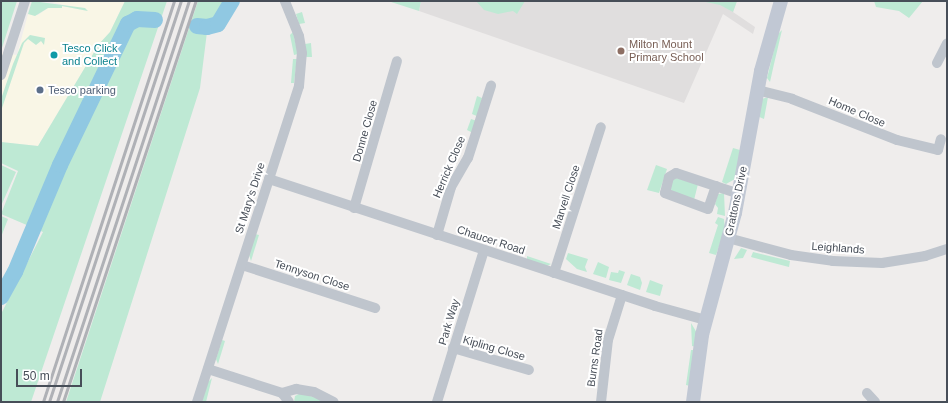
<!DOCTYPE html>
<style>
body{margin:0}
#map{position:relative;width:948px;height:403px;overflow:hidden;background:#efedec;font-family:Helvetica,sans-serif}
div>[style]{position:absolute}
.commercial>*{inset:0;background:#f9f6e6}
.education>*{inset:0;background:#e0dede}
.green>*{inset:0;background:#bee9d4}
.river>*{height:16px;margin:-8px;padding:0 8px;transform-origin:8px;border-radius:8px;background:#90c8e2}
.street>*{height:10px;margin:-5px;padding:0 5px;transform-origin:5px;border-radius:5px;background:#bfc5cd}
.secondary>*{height:14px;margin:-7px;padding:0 7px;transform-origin:7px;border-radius:7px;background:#c1c8d4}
.rail>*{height:2.5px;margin:-1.25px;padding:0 1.25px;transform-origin:1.25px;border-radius:1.25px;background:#afb1b6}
.dots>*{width:11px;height:11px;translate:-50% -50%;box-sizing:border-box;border:2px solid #fff;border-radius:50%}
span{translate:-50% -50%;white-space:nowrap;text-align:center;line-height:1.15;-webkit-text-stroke:4px #fff;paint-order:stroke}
.education-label{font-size:11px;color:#785e54}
.left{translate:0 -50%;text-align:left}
.culture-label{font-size:11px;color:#0d838f}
.service-label{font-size:11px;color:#4e5e75}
.street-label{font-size:11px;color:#474e58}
.frame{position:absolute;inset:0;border:2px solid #474e58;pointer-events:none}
.scale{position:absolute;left:16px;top:369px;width:66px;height:18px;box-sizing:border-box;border:2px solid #474e58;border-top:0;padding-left:5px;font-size:12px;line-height:14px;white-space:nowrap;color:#474e58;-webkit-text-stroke:3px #fff;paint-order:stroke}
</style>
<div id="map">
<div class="commercial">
<i style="clip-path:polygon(48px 1px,125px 1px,110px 32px,99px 44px,38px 146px,1px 142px,1px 53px,17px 55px,28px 14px,38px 15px,48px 8px,62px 8px,62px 6px,88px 11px)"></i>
</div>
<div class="education">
<i style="clip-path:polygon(421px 1px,737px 1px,733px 12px,755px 27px,753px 34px,723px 14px,684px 103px,419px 11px)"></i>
</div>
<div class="green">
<i style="clip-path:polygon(1px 1px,17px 1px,1px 51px)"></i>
<i style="clip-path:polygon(32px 1px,85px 8px,88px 11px,62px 6px,62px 8px,48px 8px,35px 16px,28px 14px)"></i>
<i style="clip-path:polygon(125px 1px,167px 1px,31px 402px,1px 402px,1px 314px,43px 232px,1px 214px,18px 171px,1px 163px,1px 142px,38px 146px,99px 44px,110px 32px)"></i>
<i style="clip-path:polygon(198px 1px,235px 1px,217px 32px,207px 32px,200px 88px,100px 402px,66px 402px)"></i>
<i style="clip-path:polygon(388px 1px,421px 1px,419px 11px)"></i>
<i style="clip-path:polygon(476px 1px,525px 1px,517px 14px,513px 11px,498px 14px,484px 10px)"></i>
<i style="clip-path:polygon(701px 1px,737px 1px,733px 12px,720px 5px)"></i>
<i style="clip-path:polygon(874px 1px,923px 1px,909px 18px,899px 11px,876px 7px)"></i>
<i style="clip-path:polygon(302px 12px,305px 23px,299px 24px,296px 14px)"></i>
<i style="clip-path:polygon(782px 30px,774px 64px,770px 82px,767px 78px,778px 34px)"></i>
<i style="clip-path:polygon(293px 32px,298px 54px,294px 55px,290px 35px)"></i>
<i style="clip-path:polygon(30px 35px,45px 38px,44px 45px,41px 41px,36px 45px,28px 39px,24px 43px,1px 111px,1px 99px,13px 64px,22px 43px)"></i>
<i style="clip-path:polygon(311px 43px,312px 57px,306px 57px,305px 44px)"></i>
<i style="clip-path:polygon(293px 59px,297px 59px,294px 83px,291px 83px)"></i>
<i style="clip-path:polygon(477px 96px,482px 98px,479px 117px,472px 114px)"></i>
<i style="clip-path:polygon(768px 97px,764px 119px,757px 116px,762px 99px)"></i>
<i style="clip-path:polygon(471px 119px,477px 121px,473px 133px,467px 130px)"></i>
<i style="clip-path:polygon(733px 148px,740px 150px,735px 179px,726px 184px,722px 182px)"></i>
<i style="clip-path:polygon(1px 165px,16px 172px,1px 206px)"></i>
<i style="clip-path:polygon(656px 165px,667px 169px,659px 193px,647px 190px)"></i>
<i style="clip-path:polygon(676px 178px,698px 184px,694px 200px,670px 190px,670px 182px)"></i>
<i style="clip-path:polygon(724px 193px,725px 216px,717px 214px,718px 208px,715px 204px,718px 194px)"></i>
<i style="clip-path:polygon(1px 216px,8px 219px,1px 237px)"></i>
<i style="clip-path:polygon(718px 217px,724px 219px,725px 229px,716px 255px,709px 253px,718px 225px,715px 223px)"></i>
<i style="clip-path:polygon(255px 234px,259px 235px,251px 261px,249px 255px)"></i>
<i style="clip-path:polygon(741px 248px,747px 250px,743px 258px,734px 259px)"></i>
<i style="clip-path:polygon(753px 252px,790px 261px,789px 267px,751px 257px)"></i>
<i style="clip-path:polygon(568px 253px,588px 259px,585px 267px,587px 272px,577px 269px,566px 259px)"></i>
<i style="clip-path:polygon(527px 256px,551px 264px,547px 266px,527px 261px)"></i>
<i style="clip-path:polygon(598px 262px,609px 267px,606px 278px,593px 274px)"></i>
<i style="clip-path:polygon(619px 270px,625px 272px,621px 283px,609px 280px,611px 272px,618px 273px)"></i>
<i style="clip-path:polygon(631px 274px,640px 277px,642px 283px,640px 290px,627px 285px)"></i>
<i style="clip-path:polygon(650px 280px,663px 285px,660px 296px,646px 292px)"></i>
<i style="clip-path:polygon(691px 323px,697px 333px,696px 347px,692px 346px)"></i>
<i style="clip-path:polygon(222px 340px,225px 341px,218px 364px,216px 359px)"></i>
<i style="clip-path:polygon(691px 350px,695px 350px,690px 386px,686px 385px)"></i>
<i style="clip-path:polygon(212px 378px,206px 402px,202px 401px,208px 382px)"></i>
<i style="clip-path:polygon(301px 393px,329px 402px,294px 402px,295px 396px)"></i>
</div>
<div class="river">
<i style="left:197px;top:26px;width:10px;rotate:6deg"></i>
<i style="left:207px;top:27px;width:11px;rotate:-15deg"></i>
<i style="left:218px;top:24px;width:27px;rotate:-59deg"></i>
<i style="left:1px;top:297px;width:29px;rotate:-61deg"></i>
<i style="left:15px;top:272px;width:116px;rotate:-67.2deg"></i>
<i style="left:60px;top:165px;width:157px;rotate:-64.3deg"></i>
<i style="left:128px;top:24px;width:10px;rotate:-29deg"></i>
<i style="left:137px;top:19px;width:18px;rotate:3deg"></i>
</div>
<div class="street">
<i style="left:937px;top:63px;width:22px;rotate:-63deg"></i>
<i style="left:1px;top:75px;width:78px;rotate:-72deg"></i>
<i style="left:757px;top:90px;width:36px;rotate:14deg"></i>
<i style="left:792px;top:99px;width:113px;rotate:21.3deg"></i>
<i style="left:897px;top:140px;width:42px;rotate:13.7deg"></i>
<i style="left:938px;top:150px;width:11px;rotate:-75deg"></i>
<i style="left:269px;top:179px;width:406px;rotate:18.2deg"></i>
<i style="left:655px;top:306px;width:53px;rotate:15.4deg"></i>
<i style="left:716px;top:186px;width:24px;rotate:109deg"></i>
<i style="left:708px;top:209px;width:46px;rotate:-159.6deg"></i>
<i style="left:665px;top:193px;width:16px;rotate:-76deg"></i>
<i style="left:669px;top:177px;width:8px;rotate:-30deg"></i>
<i style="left:676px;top:173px;width:66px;rotate:18.4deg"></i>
<i style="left:354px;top:208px;width:153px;rotate:-73.7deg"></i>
<i style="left:437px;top:235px;width:50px;rotate:-73.7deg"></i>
<i style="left:451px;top:187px;width:34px;rotate:-60deg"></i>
<i style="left:468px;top:158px;width:76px;rotate:-72.3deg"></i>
<i style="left:728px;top:238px;width:65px;rotate:15.1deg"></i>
<i style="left:791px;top:255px;width:42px;rotate:8.1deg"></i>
<i style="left:833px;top:261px;width:49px;rotate:2.3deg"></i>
<i style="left:882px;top:263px;width:44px;rotate:-9.2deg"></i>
<i style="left:925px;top:256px;width:23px;rotate:-18deg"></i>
<i style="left:242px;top:265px;width:140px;rotate:17.9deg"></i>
<i style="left:554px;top:273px;width:153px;rotate:-72.2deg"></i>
<i style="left:453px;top:348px;width:79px;rotate:16.1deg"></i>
<i style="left:208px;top:369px;width:78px;rotate:18deg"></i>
<i style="left:282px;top:393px;width:15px;rotate:-16deg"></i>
<i style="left:296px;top:389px;width:18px;rotate:9deg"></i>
<i style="left:314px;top:392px;width:22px;rotate:27deg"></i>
<i style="left:282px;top:393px;width:11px;rotate:52deg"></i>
<i style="left:867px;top:393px;width:12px;rotate:48deg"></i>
<i style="left:197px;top:402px;width:332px;rotate:-72.1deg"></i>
<i style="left:299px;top:86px;width:33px;rotate:-85deg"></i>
<i style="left:302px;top:53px;width:17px;rotate:-100deg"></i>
<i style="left:299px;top:36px;width:38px;rotate:-112deg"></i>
<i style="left:437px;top:402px;width:159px;rotate:-72.8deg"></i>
<i style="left:601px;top:402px;width:62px;rotate:-83.6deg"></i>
<i style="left:608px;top:340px;width:47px;rotate:-72.7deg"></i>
</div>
<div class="secondary">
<i style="left:693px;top:402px;width:68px;rotate:-82.3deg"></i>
<i style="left:702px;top:335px;width:126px;rotate:-74.9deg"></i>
<i style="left:735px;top:213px;width:144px;rotate:-79.6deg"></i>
<i style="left:761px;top:71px;width:73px;rotate:-74.1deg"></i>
</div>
<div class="rail">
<i style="left:43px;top:402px;width:422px;rotate:-71.9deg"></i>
<i style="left:49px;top:402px;width:422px;rotate:-71.8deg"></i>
<i style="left:57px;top:402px;width:422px;rotate:-71.8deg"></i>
<i style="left:63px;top:402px;width:422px;rotate:-71.7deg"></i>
</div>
<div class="dots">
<i style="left:621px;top:51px;background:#8d6e63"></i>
<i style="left:54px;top:55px;background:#0f9aa8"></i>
<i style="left:40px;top:90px;background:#5c6f8a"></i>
</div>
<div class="education-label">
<span class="left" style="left:629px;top:51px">Milton Mount<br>Primary School</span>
</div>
<div class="culture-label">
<span class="left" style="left:62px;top:55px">Tesco Click<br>and Collect</span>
</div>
<div class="service-label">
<span class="left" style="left:48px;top:90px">Tesco parking</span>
</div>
<div class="street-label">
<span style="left:857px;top:112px;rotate:23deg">Home Close</span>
<span style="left:365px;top:131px;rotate:-74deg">Donne Close</span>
<span style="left:449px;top:167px;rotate:-67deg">Herrick Close</span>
<span style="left:566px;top:197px;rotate:-72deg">Marvell Close</span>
<span style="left:250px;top:198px;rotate:-72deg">St Mary's Drive</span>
<span style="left:736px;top:201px;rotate:-78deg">Grattons Drive</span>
<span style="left:491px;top:240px;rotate:18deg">Chaucer Road</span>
<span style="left:838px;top:248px;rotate:4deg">Leighlands</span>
<span style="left:312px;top:275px;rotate:18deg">Tennyson Close</span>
<span style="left:449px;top:322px;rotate:-73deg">Park Way</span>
<span style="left:494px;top:348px;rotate:16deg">Kipling Close</span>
<span style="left:595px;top:358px;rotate:-82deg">Burns Road</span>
</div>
<div class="frame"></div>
<div class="scale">50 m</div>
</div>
